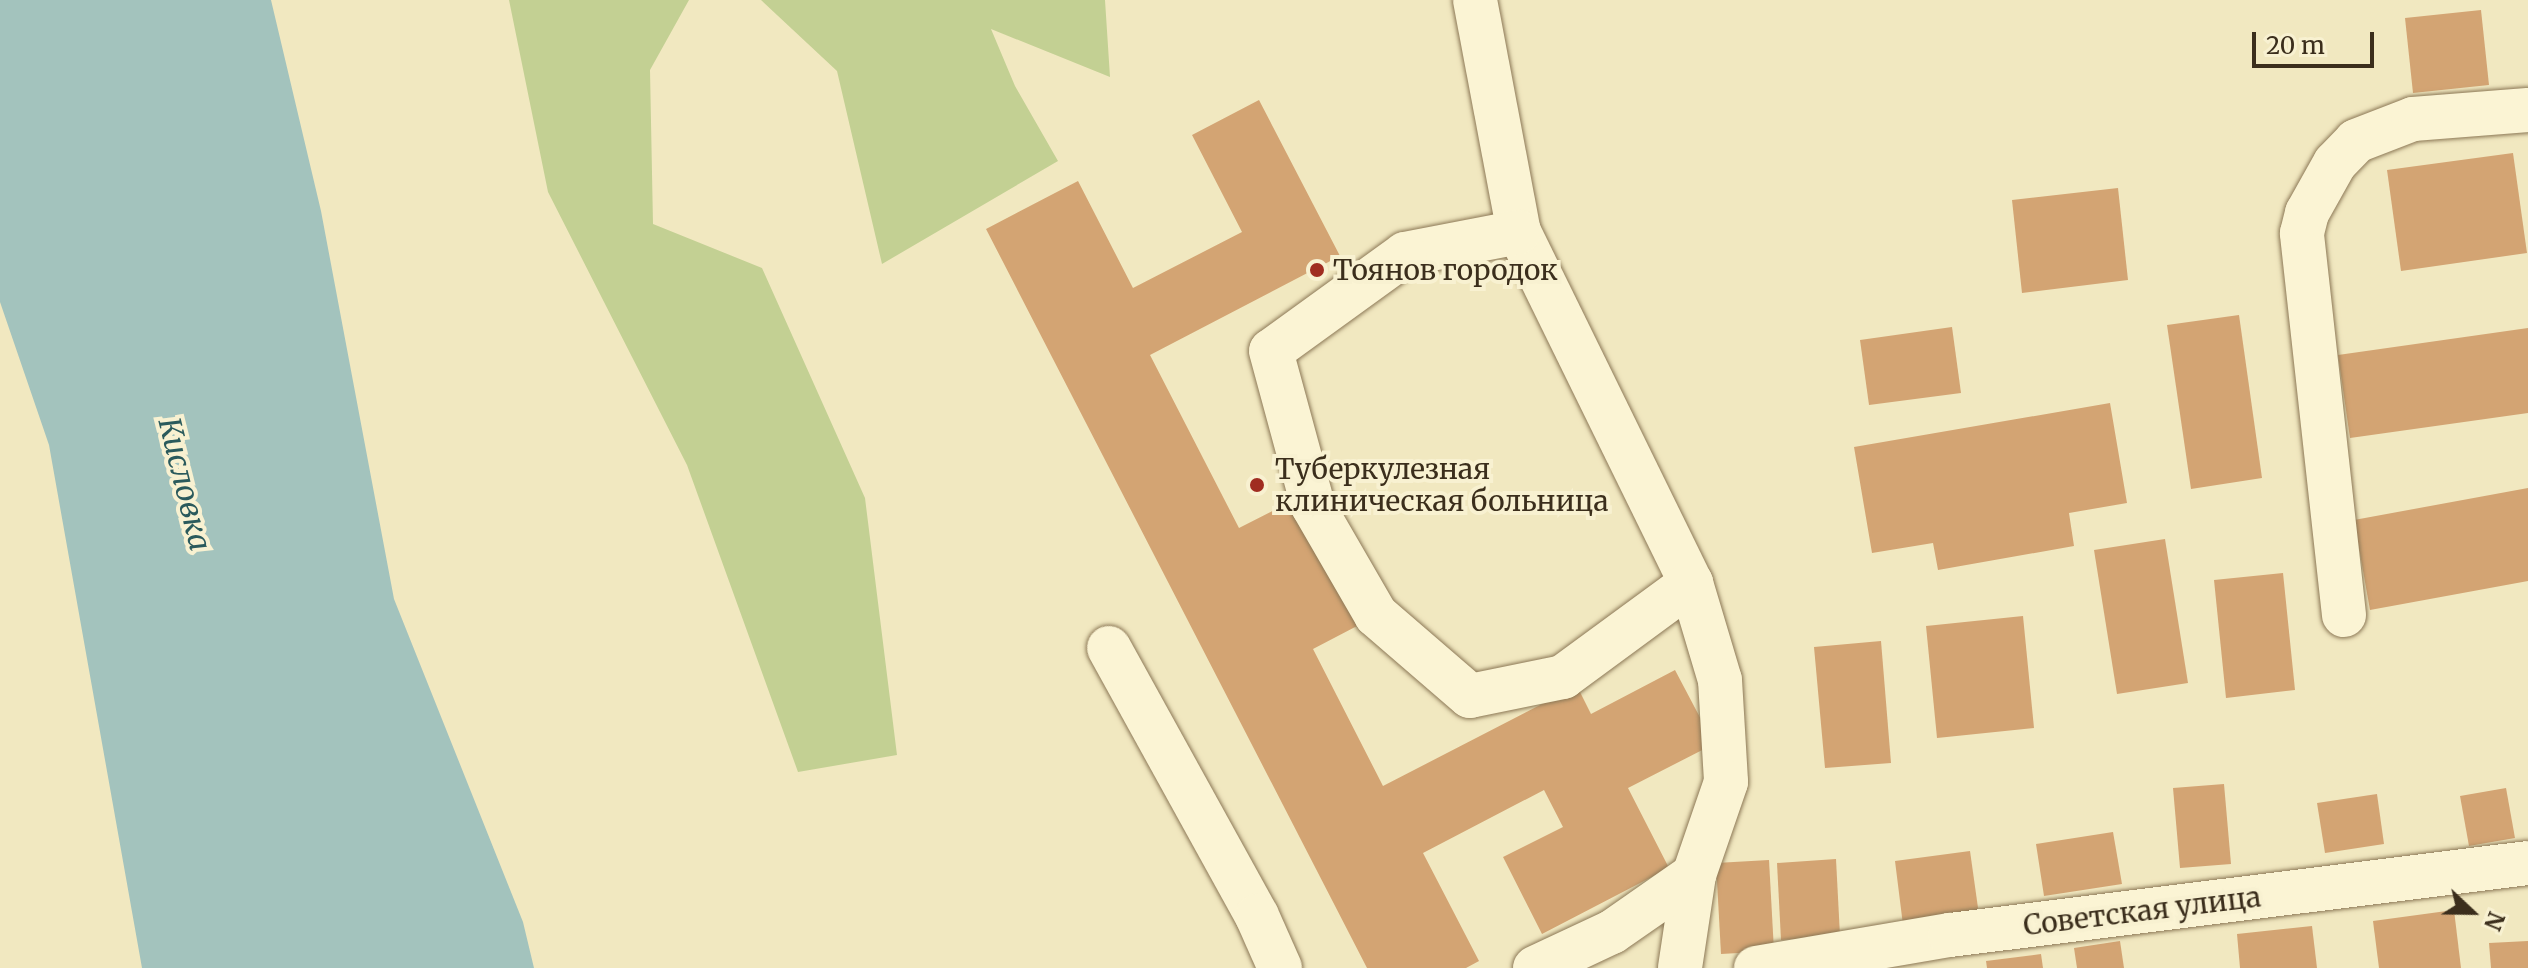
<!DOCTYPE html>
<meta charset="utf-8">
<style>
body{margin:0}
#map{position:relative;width:2528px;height:968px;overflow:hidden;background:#f1e8c0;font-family:Merriweather,serif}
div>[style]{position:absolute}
.green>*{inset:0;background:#c3d093}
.water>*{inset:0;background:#a3c3bd}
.building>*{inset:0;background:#d3a473}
.roads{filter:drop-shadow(0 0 2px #8c7856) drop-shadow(0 0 2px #8c7856)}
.minor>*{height:44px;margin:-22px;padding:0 22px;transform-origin:22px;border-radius:22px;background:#fbf4d4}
.dots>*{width:22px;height:22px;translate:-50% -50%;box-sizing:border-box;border:4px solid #f8f1d1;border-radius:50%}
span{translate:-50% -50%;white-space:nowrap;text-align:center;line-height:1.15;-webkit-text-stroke:8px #f8f1d1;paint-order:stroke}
.poi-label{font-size:28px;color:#3b2e1c}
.left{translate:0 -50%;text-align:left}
.street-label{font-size:28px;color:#3b2e1c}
.water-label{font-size:30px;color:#2a5a5c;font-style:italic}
.north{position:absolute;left:2432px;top:872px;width:80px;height:80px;-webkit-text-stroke:6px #f8f1d1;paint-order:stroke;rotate:112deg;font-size:22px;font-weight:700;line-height:32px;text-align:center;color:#3b2e1c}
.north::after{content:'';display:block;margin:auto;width:28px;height:36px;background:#3b2e1c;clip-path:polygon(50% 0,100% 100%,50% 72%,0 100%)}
.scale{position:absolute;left:2252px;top:32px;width:122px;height:36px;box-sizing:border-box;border:4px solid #3b2e1c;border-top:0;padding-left:10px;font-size:24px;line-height:28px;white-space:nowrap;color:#3b2e1c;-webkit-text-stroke:6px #f8f1d1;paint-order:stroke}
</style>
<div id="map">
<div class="green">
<i style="clip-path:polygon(509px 0,689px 0,650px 70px,653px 224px,762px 268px,865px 498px,897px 755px,798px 772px,687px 465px,548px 192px)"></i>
<i style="clip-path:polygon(761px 0,1105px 0,1110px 77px,991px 29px,1015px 86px,1058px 161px,882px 264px,837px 71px)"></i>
</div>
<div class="water">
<i style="clip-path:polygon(0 0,271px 0,321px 211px,394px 599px,523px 922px,534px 968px,142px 968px,49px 445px,0 302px)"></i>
</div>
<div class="building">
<i style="clip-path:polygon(2481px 10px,2489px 85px,2413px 93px,2405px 18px)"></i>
<i style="clip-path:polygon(1259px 100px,1340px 256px,1150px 355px,1239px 528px,1292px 501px,1357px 626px,1313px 649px,1383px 786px,1577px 686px,1591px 714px,1675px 670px,1714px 744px,1628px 788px,1669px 868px,1542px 934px,1503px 857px,1563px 827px,1544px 790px,1423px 853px,1479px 961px,1466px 968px,1367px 968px,986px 229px,1078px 181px,1133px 288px,1242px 232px,1192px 135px)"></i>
<i style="clip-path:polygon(2513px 153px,2527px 253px,2401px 271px,2387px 170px)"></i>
<i style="clip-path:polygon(2118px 188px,2128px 280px,2022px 293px,2012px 200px)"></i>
<i style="clip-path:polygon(2239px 315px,2262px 478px,2191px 489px,2167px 325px)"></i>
<i style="clip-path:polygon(1952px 327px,1961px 393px,1869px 405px,1860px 340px)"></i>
<i style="clip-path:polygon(2528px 328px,2528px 413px,2350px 438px,2338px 355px)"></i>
<i style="clip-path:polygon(2110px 403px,2127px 503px,2069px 513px,2074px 546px,1938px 570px,1933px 543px,1872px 553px,1854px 447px)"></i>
<i style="clip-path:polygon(2528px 488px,2528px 581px,2370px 610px,2354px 520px)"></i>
<i style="clip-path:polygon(2165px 539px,2188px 683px,2117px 694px,2094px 550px)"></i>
<i style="clip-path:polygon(2283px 573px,2295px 690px,2226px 698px,2214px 580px)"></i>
<i style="clip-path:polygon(2023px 616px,2034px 728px,1937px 738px,1926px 626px)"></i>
<i style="clip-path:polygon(1881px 641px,1891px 763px,1825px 768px,1814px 647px)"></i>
<i style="clip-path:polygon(2224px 784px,2231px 864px,2180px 868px,2173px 788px)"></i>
<i style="clip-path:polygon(2506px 788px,2515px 838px,2469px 846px,2460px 796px)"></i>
<i style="clip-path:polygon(2377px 794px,2384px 844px,2325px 853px,2317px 803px)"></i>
<i style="clip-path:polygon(2113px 832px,2122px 884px,2044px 896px,2036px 844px)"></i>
<i style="clip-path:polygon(1970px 851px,1979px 915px,1903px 925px,1895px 861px)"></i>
<i style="clip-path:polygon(1836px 859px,1840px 936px,1781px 940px,1777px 863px)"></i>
<i style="clip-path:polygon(1769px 860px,1774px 951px,1721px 954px,1716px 863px)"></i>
<i style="clip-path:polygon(2454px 910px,2461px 968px,2379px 968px,2373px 921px)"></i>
<i style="clip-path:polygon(2312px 926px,2317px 968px,2240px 968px,2237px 934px)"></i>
<i style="clip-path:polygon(2120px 941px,2124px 968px,2077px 968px,2074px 948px)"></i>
<i style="clip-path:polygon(2528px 941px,2528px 968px,2491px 968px,2489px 943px)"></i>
<i style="clip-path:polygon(2041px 954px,2043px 968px,1987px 968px,1986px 961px)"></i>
</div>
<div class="roads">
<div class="minor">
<i style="left:1475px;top:0;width:236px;rotate:79.3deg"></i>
<i style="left:1519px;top:232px;width:391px;rotate:63.9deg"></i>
<i style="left:1691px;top:583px;width:101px;rotate:73.4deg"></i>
<i style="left:1720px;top:680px;width:102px;rotate:86.6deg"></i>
<i style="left:1726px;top:782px;width:98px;rotate:109deg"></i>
<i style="left:1694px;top:875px;width:94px;rotate:98.6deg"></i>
<i style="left:1519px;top:232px;width:116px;rotate:169.1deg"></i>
<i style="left:1405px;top:254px;width:165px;rotate:144.1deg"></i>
<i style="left:1271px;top:351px;width:161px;rotate:74.8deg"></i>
<i style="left:1313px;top:506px;width:126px;rotate:60deg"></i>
<i style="left:1376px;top:615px;width:124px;rotate:40.8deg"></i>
<i style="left:1470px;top:696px;width:95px;rotate:-11.5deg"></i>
<i style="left:1563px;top:677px;width:159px;rotate:-36.3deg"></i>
<i style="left:2344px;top:615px;width:384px;rotate:-96.3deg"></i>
<i style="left:2302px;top:233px;width:21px;rotate:-76deg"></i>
<i style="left:2307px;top:213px;width:57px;rotate:-60.8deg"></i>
<i style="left:2335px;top:163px;width:30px;rotate:-46deg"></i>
<i style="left:2356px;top:141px;width:61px;rotate:-21.1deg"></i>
<i style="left:2413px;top:119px;width:115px;rotate:-4.5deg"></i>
<i style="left:1109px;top:648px;width:306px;rotate:61.1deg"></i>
<i style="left:1257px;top:916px;width:57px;rotate:66.1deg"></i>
<i style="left:1535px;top:968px;width:85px;rotate:-25.1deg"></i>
<i style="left:1612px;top:932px;width:100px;rotate:-34.8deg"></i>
<i style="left:1756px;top:968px;width:197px;rotate:-9.7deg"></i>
<i style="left:1950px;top:935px;width:582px;rotate:-7.1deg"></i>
</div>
</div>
<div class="dots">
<i style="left:1317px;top:270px;background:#a02d21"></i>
<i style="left:1257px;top:485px;background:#a02d21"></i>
</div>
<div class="poi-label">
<span class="left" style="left:1333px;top:270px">Тоянов городок</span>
<span class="left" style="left:1275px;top:485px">Туберкулезная<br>клиническая больница</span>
</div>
<div class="street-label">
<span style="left:2142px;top:911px;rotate:-7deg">Советская улица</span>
</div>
<div class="water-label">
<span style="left:185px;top:484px;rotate:76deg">Кисловка</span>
</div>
<div class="north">N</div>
<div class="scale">20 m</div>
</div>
